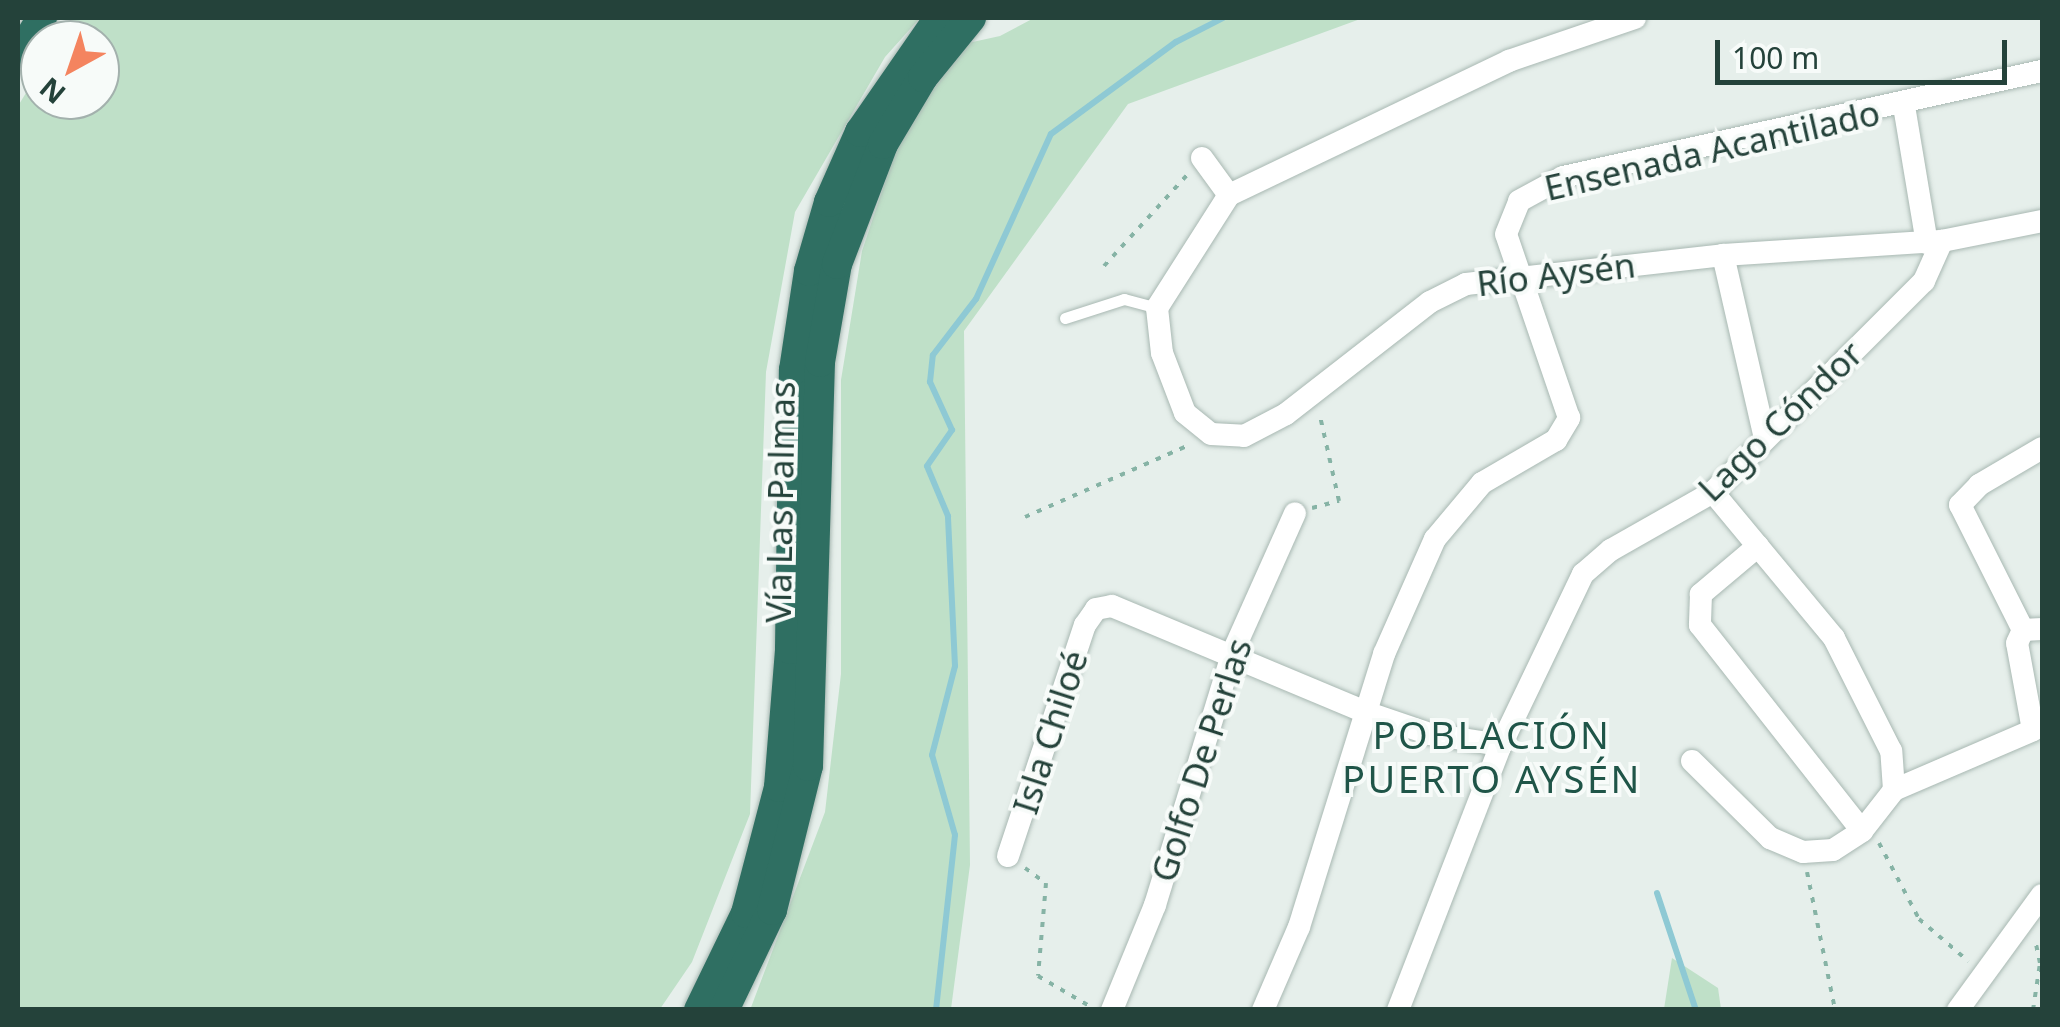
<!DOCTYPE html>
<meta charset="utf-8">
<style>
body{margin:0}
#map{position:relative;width:2060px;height:1027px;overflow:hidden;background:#e6efeb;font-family:"Noto Sans",sans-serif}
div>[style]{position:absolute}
.green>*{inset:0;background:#bfe0c8}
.stream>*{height:6px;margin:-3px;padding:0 3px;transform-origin:3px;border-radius:3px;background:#8ec9d4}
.path>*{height:4px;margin-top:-2px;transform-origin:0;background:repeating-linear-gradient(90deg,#86b3a5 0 5px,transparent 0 13px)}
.roads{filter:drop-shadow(0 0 2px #a8b8b2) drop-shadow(0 0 2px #a8b8b2)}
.lane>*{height:11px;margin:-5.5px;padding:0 5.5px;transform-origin:5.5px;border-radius:5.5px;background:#fff}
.street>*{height:22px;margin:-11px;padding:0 11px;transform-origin:11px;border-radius:11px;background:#fff}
.highway>*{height:30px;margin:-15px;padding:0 15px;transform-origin:15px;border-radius:15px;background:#2f6f62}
span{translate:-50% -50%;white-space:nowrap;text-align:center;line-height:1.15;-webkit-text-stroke:8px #f7fbf9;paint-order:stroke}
.street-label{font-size:35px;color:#24423a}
.neighbourhood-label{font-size:38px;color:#1f5548;letter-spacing:2.5px}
.frame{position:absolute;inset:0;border:20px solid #24423a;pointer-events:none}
.north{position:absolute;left:20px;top:20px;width:100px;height:100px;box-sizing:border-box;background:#f7fbf9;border:2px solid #a3b1ad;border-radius:50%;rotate:220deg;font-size:28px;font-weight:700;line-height:40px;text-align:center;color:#24423a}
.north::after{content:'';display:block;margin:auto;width:35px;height:45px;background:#f4845f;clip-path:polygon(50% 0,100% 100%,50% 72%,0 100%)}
.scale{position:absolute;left:1715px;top:40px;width:292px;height:45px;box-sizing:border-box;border:5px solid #24423a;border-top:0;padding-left:12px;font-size:30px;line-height:35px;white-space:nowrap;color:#24423a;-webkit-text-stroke:8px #f7fbf9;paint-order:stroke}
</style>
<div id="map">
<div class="green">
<i style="clip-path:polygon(73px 18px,920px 18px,885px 57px,795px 212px,766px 372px,750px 814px,692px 962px,660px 1009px,18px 1009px,18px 106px,40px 70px,40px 100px,100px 100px,100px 40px,59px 40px)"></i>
<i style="clip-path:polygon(1034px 18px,1363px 18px,1128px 104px,964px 331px,970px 865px,951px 1009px,750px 1010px,825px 812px,841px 674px,841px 380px,862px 251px,893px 158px,916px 112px,968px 43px,1000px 36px)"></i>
<i style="clip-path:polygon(1672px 958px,1718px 988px,1721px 1009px,1664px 1009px)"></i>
</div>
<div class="stream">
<i style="left:1657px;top:893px;width:123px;rotate:71.6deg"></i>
<i style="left:936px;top:1010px;width:176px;rotate:-83.8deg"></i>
<i style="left:955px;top:835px;width:83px;rotate:-106deg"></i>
<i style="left:932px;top:755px;width:92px;rotate:-75.5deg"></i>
<i style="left:955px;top:666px;width:150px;rotate:-92.7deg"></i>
<i style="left:948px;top:516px;width:54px;rotate:-112.8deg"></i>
<i style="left:927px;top:466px;width:44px;rotate:-55.2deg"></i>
<i style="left:952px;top:430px;width:53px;rotate:-114.6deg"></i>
<i style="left:930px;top:382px;width:27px;rotate:-84deg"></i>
<i style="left:933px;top:355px;width:71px;rotate:-52.5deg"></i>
<i style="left:976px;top:299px;width:181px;rotate:-65.6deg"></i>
<i style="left:1051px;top:134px;width:155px;rotate:-36.4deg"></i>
<i style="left:1176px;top:42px;width:53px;rotate:-27.1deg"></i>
</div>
<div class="path">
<i style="left:1104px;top:266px;width:126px;rotate:-47.6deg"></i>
<i style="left:1312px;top:508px;width:28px;rotate:-15deg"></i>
<i style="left:1339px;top:501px;width:87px;rotate:-102.6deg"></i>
<i style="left:1025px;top:517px;width:179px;rotate:-23.7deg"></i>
<i style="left:1879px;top:843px;width:86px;rotate:62.2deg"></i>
<i style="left:1919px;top:919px;width:65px;rotate:40.6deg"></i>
<i style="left:1025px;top:868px;width:26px;rotate:36deg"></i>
<i style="left:1046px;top:883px;width:93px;rotate:94.9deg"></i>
<i style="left:1038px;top:976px;width:61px;rotate:30.3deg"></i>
<i style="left:1807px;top:872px;width:141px;rotate:78.5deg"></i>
<i style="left:2033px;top:1010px;width:48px;rotate:-81.5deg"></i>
<i style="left:2040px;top:963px;width:24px;rotate:-102deg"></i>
</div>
<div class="roads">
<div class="lane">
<i style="left:1065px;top:318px;width:62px;rotate:-17.9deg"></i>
<i style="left:1124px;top:299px;width:34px;rotate:15deg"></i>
</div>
<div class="street">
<i style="left:1635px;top:18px;width:133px;rotate:161.2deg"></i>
<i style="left:1509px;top:61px;width:310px;rotate:154.4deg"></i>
<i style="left:1229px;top:195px;width:134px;rotate:122.5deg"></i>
<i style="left:1157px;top:308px;width:45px;rotate:83.7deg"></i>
<i style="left:1162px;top:353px;width:64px;rotate:69deg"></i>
<i style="left:1185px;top:413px;width:33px;rotate:39deg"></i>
<i style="left:1211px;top:434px;width:33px;rotate:3deg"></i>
<i style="left:1244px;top:436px;width:47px;rotate:-27.6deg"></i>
<i style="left:1286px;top:414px;width:182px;rotate:-37.9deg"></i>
<i style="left:1430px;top:302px;width:40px;rotate:-26.6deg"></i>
<i style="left:1466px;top:284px;width:259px;rotate:-6.4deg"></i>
<i style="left:1723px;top:255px;width:219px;rotate:-3.7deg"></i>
<i style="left:1942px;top:241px;width:102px;rotate:-11.3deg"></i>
<i style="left:1904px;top:106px;width:139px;rotate:80.5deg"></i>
<i style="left:1202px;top:158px;width:46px;rotate:53.9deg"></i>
<i style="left:1723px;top:255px;width:188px;rotate:77.1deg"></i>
<i style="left:1758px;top:546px;width:75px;rotate:139.9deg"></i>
<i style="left:1701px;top:594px;width:31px;rotate:92deg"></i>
<i style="left:1700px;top:625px;width:262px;rotate:51.8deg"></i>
<i style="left:2023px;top:630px;width:140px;rotate:-116.7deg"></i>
<i style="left:1960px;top:505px;width:28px;rotate:-46deg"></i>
<i style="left:1979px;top:485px;width:73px;rotate:-30.4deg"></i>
<i style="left:1692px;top:761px;width:110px;rotate:44.6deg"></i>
<i style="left:1770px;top:838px;width:36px;rotate:23deg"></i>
<i style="left:1803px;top:852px;width:30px;rotate:-4deg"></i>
<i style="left:1833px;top:850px;width:35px;rotate:-33deg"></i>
<i style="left:1862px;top:831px;width:52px;rotate:-52deg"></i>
<i style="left:1894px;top:790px;width:39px;rotate:-94deg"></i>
<i style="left:1891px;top:751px;width:127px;rotate:-116.8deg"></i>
<i style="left:1834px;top:638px;width:190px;rotate:-129.7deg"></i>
<i style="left:1894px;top:790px;width:151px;rotate:-23.3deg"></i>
<i style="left:2033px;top:730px;width:88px;rotate:-100.4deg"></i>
<i style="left:2017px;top:643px;width:14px;rotate:-65deg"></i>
<i style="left:2023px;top:630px;width:19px;rotate:-3deg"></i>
<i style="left:1008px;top:856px;width:243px;rotate:-71.6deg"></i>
<i style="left:1085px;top:625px;width:19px;rotate:-55deg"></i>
<i style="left:1096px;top:609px;width:16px;rotate:-11deg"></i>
<i style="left:1112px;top:606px;width:274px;rotate:22.7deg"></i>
<i style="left:1365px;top:712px;width:69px;rotate:18.7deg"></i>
<i style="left:1430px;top:734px;width:72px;rotate:8.8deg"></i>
<i style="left:1112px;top:1010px;width:113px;rotate:-67.7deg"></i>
<i style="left:1155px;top:905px;width:263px;rotate:-72.9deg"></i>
<i style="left:1232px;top:654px;width:154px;rotate:-65.9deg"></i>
<i style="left:1263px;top:1010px;width:90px;rotate:-66.6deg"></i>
<i style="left:1299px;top:927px;width:286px;rotate:-72.7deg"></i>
<i style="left:1384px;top:654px;width:126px;rotate:-66.1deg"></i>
<i style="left:1435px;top:539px;width:73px;rotate:-50deg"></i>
<i style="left:1482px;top:483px;width:86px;rotate:-30.2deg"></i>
<i style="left:1556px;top:440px;width:26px;rotate:-59deg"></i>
<i style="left:1569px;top:418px;width:194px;rotate:-108.9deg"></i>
<i style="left:1506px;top:234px;width:35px;rotate:-68deg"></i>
<i style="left:1519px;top:201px;width:50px;rotate:-28.6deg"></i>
<i style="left:1563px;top:177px;width:491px;rotate:-12.5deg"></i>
<i style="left:1398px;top:1010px;width:284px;rotate:-68.8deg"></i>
<i style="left:1501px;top:745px;width:190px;rotate:-64.4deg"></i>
<i style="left:1583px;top:574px;width:37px;rotate:-41deg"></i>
<i style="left:1611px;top:550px;width:117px;rotate:-29.6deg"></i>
<i style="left:1713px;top:492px;width:298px;rotate:-45deg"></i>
<i style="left:1924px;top:281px;width:44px;rotate:-65.8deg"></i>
<i style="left:1958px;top:1010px;width:142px;rotate:-53.9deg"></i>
</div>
<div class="highway">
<i style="left:18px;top:56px;width:45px;rotate:-57.7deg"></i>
<i style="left:699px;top:1010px;width:108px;rotate:-64.1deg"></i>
<i style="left:746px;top:913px;width:130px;rotate:-75.3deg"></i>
<i style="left:779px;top:787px;width:138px;rotate:-85.4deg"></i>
<i style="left:790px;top:649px;width:279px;rotate:-89.2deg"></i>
<i style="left:794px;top:370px;width:100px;rotate:-81.4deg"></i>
<i style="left:809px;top:271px;width:72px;rotate:-73.8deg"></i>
<i style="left:829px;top:202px;width:77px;rotate:-66.1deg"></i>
<i style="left:860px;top:132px;width:139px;rotate:-55.3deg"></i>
<i style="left:724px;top:1010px;width:111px;rotate:-64.4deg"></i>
<i style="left:772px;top:910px;width:148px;rotate:-76deg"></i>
<i style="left:808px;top:766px;width:404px;rotate:-88.3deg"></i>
<i style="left:820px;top:362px;width:99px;rotate:-80.2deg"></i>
<i style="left:837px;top:264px;width:129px;rotate:-69deg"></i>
<i style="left:883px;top:144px;width:78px;rotate:-59.2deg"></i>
<i style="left:923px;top:77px;width:76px;rotate:-50.9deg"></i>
</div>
</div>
<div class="street-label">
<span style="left:1712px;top:150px;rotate:-13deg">Ensenada Acantilado</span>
<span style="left:1556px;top:274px;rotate:-7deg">Río Aysén</span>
<span style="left:1780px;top:421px;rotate:-44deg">Lago Cóndor</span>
<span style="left:780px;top:502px;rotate:-89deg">Vía Las Palmas</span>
<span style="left:1050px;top:732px;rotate:-72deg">Isla Chiloé</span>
<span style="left:1201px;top:760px;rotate:-72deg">Golfo De Perlas</span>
</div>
<div class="neighbourhood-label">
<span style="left:1492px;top:757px">POBLACIÓN<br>PUERTO AYSÉN</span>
</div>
<div class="frame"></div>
<div class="north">N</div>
<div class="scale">100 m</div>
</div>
